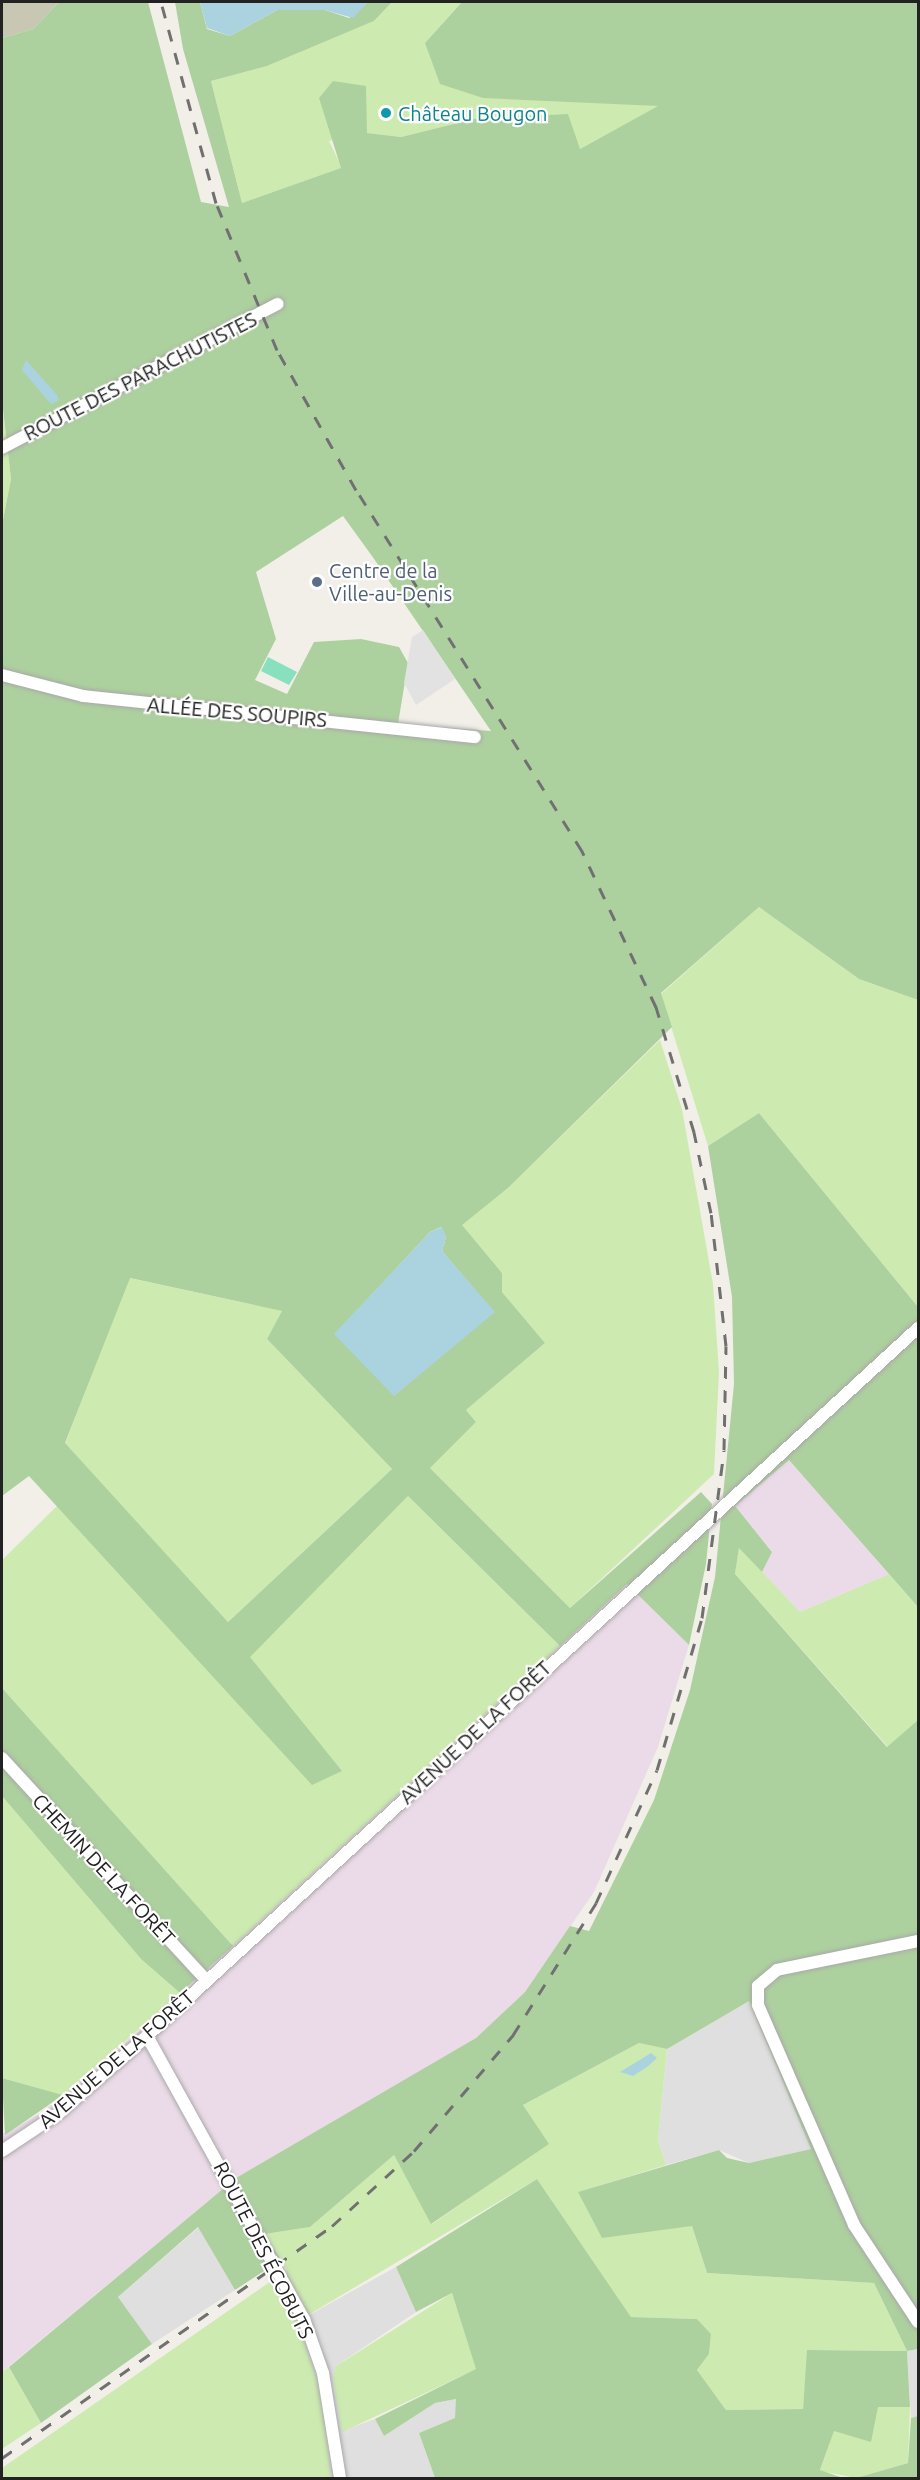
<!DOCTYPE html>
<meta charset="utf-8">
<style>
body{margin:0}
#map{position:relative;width:920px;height:2480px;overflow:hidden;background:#f2efe9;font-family:Ubuntu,sans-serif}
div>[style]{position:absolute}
.residential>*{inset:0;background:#e0dfdf}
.industrial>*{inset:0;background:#ebdbe8}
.construction>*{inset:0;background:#c7c7b4}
.grass>*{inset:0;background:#cdebb0}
.forest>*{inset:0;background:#add19e}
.pitch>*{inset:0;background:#88e0be}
.parking>*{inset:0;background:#e2e2e2}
.water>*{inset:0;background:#aad3df}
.roads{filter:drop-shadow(0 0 2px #a9a9a9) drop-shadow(0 0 2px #a9a9a9)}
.street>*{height:12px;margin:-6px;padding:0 6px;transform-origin:6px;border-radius:6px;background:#fff}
.rail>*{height:3px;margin-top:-1.5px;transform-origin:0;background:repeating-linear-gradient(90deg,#707070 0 12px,transparent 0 24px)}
.dots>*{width:16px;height:16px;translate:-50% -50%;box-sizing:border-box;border:3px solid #fff;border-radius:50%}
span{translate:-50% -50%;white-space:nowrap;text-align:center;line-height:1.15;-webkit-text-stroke:4.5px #fff;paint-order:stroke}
.culture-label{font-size:20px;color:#0d838f}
.left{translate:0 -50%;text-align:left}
.street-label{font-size:20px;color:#222}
.service-label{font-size:20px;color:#4e5e75}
.frame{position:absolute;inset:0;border:3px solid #222;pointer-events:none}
</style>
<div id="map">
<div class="residential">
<i style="clip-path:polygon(749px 2000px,811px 2149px,749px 2163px,719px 2150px,666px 2165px,658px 2140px,667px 2049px)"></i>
<i style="clip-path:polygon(199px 2227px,235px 2290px,152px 2344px,118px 2297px)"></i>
<i style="clip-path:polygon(396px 2267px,416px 2312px,336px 2366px,342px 2431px,375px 2419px,384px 2436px,435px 2403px,456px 2399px,456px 2418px,419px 2433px,435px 2478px,331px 2478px,298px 2321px)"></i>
<i style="clip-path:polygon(918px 2349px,918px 2416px,911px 2418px,907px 2351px)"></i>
</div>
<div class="industrial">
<i style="clip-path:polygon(789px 1460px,889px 1574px,800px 1612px,762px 1572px,772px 1551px,734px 1506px)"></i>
<i style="clip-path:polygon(627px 1584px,689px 1645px,658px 1747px,594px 1892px,525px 1992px,476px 2038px,420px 2074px,236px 2178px,2px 2372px,2px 2131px,5px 2134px,44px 2111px,134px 2036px)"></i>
</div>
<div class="construction">
<i style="clip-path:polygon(2px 2px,59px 2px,33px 29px,2px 38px)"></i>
</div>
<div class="grass">
<i style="clip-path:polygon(392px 2px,462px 2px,425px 43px,594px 100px,659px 106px,580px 149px,474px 119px,401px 137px,367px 133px,329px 141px,342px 168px,242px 203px,211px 81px,267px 66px,374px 21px)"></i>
<i style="clip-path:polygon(2px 400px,11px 479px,2px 525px)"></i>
<i style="clip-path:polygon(759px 907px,859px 979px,918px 1000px,918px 1307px,759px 1113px,708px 1146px,661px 994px)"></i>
<i style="clip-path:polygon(660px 1040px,682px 1109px,713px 1284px,719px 1372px,714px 1474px,570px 1608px,429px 1467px,476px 1422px,466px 1410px,545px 1343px,502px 1292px,502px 1273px,461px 1225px,508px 1188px)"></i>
<i style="clip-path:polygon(129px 1278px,283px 1311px,267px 1339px,392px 1469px,228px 1622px,65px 1444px)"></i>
<i style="clip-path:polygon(408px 1496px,560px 1646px,233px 1946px,2px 1688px,2px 1560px,57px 1506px,312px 1784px,341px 1771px,249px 1657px)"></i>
<i style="clip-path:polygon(739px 1547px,800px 1612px,889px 1574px,918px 1607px,918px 1720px,888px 1747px,735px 1574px)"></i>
<i style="clip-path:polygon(2px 1796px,141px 1959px,180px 1993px,63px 2095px,2px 2078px)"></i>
<i style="clip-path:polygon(639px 2043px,667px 2049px,658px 2140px,666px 2165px,579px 2192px,692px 2226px,707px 2273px,874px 2283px,907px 2351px,808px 2350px,803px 2409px,726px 2410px,697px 2370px,709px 2354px,711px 2334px,697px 2319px,631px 2317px,537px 2179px,298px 2321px,323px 2399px,331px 2478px,2px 2478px,2px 2468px,287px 2270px,265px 2234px,310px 2227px,394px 2155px,432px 2224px,548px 2144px,523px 2105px)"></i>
<i style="clip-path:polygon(452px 2293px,477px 2369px,342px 2432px,333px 2378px,336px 2366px)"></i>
<i style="clip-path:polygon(9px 2367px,41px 2423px,2px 2449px,2px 2372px)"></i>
<i style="clip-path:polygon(878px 2407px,910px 2407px,908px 2463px,856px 2478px,820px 2471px,834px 2430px)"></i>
</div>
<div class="forest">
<i style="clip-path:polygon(evenodd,59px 2px,148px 2px,201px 202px,229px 207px,183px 49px,175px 2px,200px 2px,207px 29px,230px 36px,277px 10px,325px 10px,349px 18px,368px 2px,392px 2px,374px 21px,267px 66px,211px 81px,242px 203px,341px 168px,319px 98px,333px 81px,366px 86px,367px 133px,401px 137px,474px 119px,568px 114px,580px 149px,658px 106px,483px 98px,440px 84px,425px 43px,462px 2px,918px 2px,918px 1000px,859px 979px,759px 907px,661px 993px,672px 1027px,508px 1188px,462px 1225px,502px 1273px,502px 1292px,545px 1343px,466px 1410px,476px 1422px,430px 1468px,570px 1608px,701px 1492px,712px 1504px,706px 1564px,689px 1645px,627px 1584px,560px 1646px,408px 1496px,250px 1657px,342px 1771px,312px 1785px,29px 1476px,2px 1496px,2px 525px,11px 479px,2px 400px,2px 38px,33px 29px,59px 2px,343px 516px,372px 556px,491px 731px,398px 724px,408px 663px,399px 647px,361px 639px,314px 642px,287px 694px,255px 680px,276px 639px,256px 572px,343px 516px,59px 2px,441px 1227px,446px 1237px,442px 1251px,494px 1312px,335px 1334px,430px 1232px,441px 1227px,59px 2px,130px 1278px,282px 1311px,267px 1339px,392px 1469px,228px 1622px,65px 1443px,130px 1278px)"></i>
<i style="clip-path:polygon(759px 1113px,918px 1307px,918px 1607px,789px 1460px,735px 1506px,772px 1552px,762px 1572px,739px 1548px,735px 1574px,887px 1747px,918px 1720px,918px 2349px,907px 2351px,910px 2407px,878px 2407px,871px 2442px,834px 2431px,820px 2470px,843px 2478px,435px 2478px,419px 2433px,455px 2418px,456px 2399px,435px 2403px,384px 2436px,375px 2419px,476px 2369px,452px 2293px,416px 2312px,396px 2267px,537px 2179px,631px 2317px,697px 2319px,711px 2334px,709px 2354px,697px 2370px,726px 2410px,803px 2409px,807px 2350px,907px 2351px,874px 2283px,707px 2273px,692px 2226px,602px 2238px,578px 2192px,719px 2150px,727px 2158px,749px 2163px,811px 2149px,749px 2001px,667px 2049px,639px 2043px,523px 2105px,549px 2144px,431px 2224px,394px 2155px,310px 2227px,265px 2234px,281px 2260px,235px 2290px,198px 2227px,118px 2297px,152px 2344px,41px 2423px,9px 2367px,236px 2178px,476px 2038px,525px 1992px,570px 1926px,589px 1931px,654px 1800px,690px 1690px,715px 1577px,734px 1384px,732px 1297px,708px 1146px)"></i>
<i style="clip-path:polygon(2px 1688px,233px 1946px,180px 1993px,141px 1959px,2px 1796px)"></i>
<i style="clip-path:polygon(2px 2078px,63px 2095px,5px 2135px)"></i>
<i style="clip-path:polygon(918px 2416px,918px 2478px,856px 2478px,908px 2463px,911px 2418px)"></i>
</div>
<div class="pitch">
<i style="clip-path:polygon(268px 657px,297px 672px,289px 685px,261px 671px)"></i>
</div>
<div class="parking">
<i style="clip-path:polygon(423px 630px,455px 679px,416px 705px,404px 683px,412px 637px)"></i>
</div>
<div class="water">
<i style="clip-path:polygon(200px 2px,368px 2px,353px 18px,325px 10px,277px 10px,230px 36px,207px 28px)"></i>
<i style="clip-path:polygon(26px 360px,57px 395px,59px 400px,51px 404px,22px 370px)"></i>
<i style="clip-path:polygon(442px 1227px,446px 1237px,442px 1251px,495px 1312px,394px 1396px,334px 1334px,430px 1232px)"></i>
<i style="clip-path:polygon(651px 2053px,657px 2058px,647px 2067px,633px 2076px,620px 2072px)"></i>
</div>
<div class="roads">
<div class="street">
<i style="left:2px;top:448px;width:311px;rotate:-27.6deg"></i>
<i style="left:2px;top:675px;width:84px;rotate:14.5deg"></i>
<i style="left:83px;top:696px;width:394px;rotate:6deg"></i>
<i style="left:2px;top:1758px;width:301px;rotate:47.4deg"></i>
<i style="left:918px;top:1941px;width:144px;rotate:168.4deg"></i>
<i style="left:777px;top:1970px;width:25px;rotate:140deg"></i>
<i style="left:758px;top:1986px;width:19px;rotate:90deg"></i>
<i style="left:758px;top:2005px;width:240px;rotate:66.4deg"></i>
<i style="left:854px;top:2225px;width:116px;rotate:56.6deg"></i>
<i style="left:147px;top:2036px;width:324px;rotate:61deg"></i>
<i style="left:304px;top:2319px;width:57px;rotate:70.6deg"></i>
<i style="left:323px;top:2373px;width:106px;rotate:80.8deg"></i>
<i style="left:2px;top:2151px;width:69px;rotate:-33.7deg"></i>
<i style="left:59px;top:2113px;width:117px;rotate:-41.2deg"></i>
<i style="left:147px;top:2036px;width:1047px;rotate:-42.56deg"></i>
</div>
</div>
<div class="rail">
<i style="left:2px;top:2458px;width:403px;rotate:-35.1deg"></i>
<i style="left:332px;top:2226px;width:111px;rotate:-42.4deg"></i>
<i style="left:414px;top:2151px;width:153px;rotate:-49.5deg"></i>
<i style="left:513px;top:2035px;width:156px;rotate:-57.8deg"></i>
<i style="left:596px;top:1903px;width:146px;rotate:-65.4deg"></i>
<i style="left:657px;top:1770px;width:159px;rotate:-73.5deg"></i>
<i style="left:702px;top:1618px;width:169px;rotate:-82.5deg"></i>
<i style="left:724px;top:1450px;width:104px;rotate:-88.9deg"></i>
<i style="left:726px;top:1346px;width:134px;rotate:-96.4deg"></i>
<i style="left:711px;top:1213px;width:83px;rotate:-101.9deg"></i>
<i style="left:694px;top:1132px;width:131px;rotate:-106.9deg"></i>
<i style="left:656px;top:1007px;width:173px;rotate:-115.4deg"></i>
<i style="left:582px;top:851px;width:426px;rotate:-122deg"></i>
<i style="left:356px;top:490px;width:161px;rotate:-119.4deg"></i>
<i style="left:277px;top:350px;width:159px;rotate:-112.5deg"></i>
<i style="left:216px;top:203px;width:208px;rotate:-105.3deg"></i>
</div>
<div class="dots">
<i style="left:386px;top:113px;background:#0f9aa8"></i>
<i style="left:317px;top:582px;background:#5c6f8a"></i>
</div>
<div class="culture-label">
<span class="left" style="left:398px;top:113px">Château Bougon</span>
</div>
<div class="street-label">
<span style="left:140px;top:376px;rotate:-27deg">ROUTE DES PARACHUTISTES</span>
<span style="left:237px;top:712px;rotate:5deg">ALLÉE DES SOUPIRS</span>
<span style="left:475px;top:1732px;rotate:-43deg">AVENUE DE LA FORÊT</span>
<span style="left:104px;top:1869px;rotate:47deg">CHEMIN DE LA FORÊT</span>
<span style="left:116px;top:2059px;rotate:-41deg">AVENUE DE LA FORÊT</span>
<span style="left:264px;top:2250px;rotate:63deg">ROUTE DES ÉCOBUTS</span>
</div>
<div class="service-label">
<span class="left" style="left:329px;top:582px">Centre de la<br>Ville-au-Denis</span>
</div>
<div class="frame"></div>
</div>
